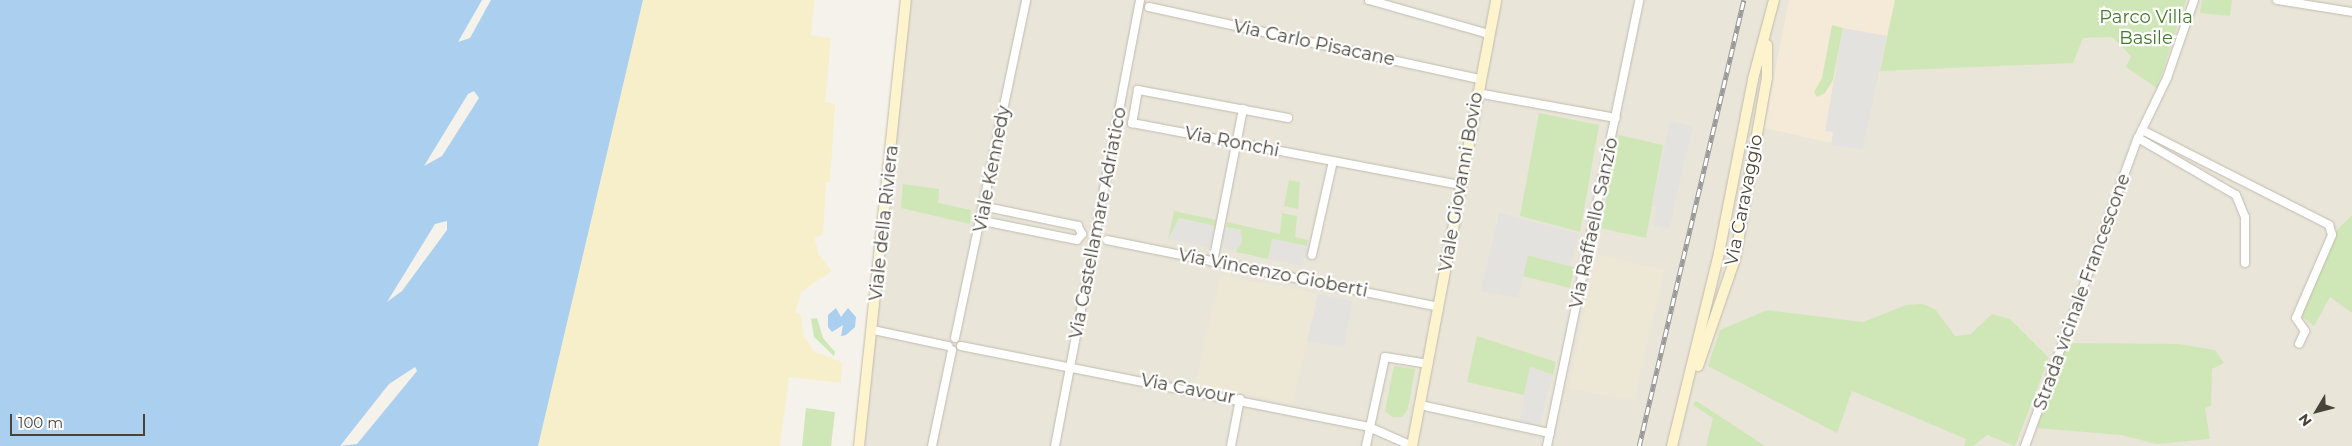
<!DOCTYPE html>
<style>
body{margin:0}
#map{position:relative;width:2352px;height:446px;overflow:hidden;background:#f5f2eb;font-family:Montserrat,sans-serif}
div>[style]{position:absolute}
.residential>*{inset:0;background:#e9e5d9}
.commercial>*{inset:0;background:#f5ead8}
.education>*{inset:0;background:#ede8d6}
.green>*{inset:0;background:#cfe7b6}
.sand>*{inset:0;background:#f7efc9}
.parking>*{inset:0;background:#e4e2df}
.round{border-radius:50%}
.water>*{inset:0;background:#aacfef}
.pier>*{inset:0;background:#f5f2eb}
.roads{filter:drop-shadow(0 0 1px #c0bbae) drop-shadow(0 0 1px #c0bbae)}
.street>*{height:8px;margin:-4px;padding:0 4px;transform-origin:4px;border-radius:4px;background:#fff}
.secondary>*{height:10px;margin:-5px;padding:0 5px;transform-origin:5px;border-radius:5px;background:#fdf4cd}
.rail>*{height:4.5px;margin-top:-2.25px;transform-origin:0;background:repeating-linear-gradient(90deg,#fff 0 8px,#999 0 16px);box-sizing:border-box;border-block:1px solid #999}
span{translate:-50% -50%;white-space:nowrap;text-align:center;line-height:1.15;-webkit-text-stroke:4.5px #fff;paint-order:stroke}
.park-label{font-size:18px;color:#467a2d}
.street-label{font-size:18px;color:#494439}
.north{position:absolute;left:2292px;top:386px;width:50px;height:50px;-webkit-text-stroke:4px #fff;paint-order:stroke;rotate:233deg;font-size:14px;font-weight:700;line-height:20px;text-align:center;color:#494439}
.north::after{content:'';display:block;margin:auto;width:18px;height:22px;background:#494439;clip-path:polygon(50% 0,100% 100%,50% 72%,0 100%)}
.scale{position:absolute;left:10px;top:414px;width:135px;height:22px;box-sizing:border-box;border:2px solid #494439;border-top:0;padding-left:6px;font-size:15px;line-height:18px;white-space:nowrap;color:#494439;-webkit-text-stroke:4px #fff;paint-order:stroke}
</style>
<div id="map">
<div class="residential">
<i style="clip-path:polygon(910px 0,2352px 0,2352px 446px,864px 446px)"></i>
</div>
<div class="commercial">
<i style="clip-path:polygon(1789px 0,1895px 0,1863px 150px,1764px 128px)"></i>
</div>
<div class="education">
<i style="clip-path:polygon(1596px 254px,1664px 270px,1634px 400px,1569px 389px)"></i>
<i style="clip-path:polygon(1221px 275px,1318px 294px,1293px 403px,1195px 384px)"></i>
</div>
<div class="green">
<i style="clip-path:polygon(1895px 0,2186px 0,2157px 88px,2126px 67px,2131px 56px,2112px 37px,2083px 38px,2073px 63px,1880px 71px)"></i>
<i style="clip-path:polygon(2202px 0,2232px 0,2230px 16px,2200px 13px)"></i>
<i style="clip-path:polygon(1832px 25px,1843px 28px,1833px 80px,1825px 93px,1817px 97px,1814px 92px,1822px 78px)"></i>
<i style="clip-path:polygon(1539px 113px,1599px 125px,1580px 232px,1520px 216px)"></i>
<i style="clip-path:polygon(1619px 135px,1663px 145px,1646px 238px,1600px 228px)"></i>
<i style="clip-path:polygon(1289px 180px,1300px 182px,1298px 209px,1284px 206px)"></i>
<i style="clip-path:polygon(903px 184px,939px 189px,938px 203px,971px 210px,970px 224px,901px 208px)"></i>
<i style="clip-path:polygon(1174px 211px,1216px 220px,1215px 226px,1179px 218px,1168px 240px)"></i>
<i style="clip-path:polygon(1282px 213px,1297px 216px,1295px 237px,1308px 240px,1307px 246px,1273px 239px,1268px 259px,1236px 252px,1241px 230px,1226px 227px,1227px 222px,1280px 234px)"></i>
<i style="clip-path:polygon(2352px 215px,2352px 313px,2330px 297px,2314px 326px,2298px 314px,2332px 235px)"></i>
<i style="clip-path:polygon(1527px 255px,1574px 267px,1570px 288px,1523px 276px)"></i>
<i style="clip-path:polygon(1922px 304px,1935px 309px,1955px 336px,1971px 334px,1992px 314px,2010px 319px,2049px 358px,2015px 446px,1987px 435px,1973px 446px,1964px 446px,1966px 439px,1852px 391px,1837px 433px,1708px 366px,1720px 330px,1767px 310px,1863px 322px,1906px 305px)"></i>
<i style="clip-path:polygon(817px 318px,823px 338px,835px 352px,834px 356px,814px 337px,811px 319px)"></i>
<i style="clip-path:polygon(1477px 336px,1556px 362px,1553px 375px,1530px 367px,1524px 395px,1467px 382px)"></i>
<i style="clip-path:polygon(2064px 343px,2179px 344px,2215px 350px,2224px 363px,2212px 369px,2211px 406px,2205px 408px,2210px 439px,2157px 444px,2121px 435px,2037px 428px)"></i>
<i style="clip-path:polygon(1394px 366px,1415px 369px,1408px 409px,1402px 417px,1392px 417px,1385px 411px)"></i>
<i style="clip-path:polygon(1695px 401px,1698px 402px,1765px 446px,1706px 446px,1713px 418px,1693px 405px)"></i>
<i style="clip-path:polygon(806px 408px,835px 412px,831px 446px,802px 446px)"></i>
</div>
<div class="sand">
<i style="clip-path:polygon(643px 0,815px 0,811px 35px,831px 38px,825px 102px,835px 104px,830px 182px,826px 182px,823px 235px,814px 237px,819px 255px,832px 271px,801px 292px,795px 313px,801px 314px,803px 334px,813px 351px,842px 362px,841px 383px,789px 377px,780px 446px,538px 446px)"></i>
</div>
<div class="parking">
<i style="clip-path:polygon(1843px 28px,1887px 36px,1863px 150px,1831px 145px,1833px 132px,1825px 131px)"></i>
<i style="clip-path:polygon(1670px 121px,1693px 127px,1669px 229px,1653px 225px,1657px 207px,1652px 206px)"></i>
<i style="clip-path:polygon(1499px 213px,1579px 234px,1570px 266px,1528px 255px,1518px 298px,1481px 291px)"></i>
<i style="clip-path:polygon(1179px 218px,1215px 226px,1210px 248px,1170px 239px)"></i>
<i class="round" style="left:1220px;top:228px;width:22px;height:22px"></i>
<i style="clip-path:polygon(1272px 239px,1306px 246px,1312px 241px,1308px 258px,1304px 257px,1302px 266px,1268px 259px)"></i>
<i style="clip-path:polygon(1318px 294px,1352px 301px,1344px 347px,1307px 341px)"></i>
<i style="clip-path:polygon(1530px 367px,1553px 375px,1539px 426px,1519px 423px)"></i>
</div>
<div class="water">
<i style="clip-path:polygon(0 0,643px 0,538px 446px,0 446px)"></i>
<i style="clip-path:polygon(836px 308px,841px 317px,848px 308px,856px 317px,855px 327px,846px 335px,841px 336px,843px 325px,832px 332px,828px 327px,828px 315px)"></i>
</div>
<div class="pier">
<i style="clip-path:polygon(482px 0,491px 0,470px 38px,458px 42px)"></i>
<i style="clip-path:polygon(474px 91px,479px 98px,442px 156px,424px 166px,468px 94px)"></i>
<i style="clip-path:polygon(447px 221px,447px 230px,402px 291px,387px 302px,435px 224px)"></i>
<i style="clip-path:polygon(415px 367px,417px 371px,357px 444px,340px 446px,389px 384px)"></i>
</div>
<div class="roads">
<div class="street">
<i style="left:1369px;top:0;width:125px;rotate:15.8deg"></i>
<i style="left:2277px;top:0;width:76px;rotate:9.1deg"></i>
<i style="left:1149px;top:7px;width:339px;rotate:12.3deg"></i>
<i style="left:1477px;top:93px;width:141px;rotate:10.2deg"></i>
<i style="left:1288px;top:118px;width:153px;rotate:-169.4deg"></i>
<i style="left:1138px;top:90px;width:34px;rotate:100deg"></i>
<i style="left:1132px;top:123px;width:333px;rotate:10.7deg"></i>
<i style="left:2142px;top:130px;width:210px;rotate:26.9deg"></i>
<i style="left:2329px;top:225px;width:10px;rotate:73deg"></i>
<i style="left:2332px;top:235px;width:90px;rotate:113.4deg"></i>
<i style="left:2296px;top:318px;width:16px;rotate:55deg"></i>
<i style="left:2305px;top:331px;width:14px;rotate:115deg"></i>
<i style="left:2138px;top:138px;width:113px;rotate:30.2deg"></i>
<i style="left:2236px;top:195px;width:24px;rotate:68deg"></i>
<i style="left:2245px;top:217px;width:46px;rotate:90deg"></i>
<i style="left:983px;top:221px;width:96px;rotate:11.4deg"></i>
<i style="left:1077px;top:240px;width:8px;rotate:-50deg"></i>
<i style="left:1082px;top:234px;width:9px;rotate:-117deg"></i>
<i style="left:1078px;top:226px;width:94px;rotate:-168.3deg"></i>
<i style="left:1107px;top:240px;width:338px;rotate:11.4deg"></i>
<i style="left:1312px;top:255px;width:96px;rotate:-77.4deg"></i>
<i style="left:1213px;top:262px;width:156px;rotate:-78.9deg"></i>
<i style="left:873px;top:330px;width:77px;rotate:12deg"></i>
<i style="left:955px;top:338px;width:345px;rotate:-78.1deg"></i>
<i style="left:961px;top:346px;width:416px;rotate:11.2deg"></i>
<i style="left:1369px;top:427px;width:47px;rotate:23.8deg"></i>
<i style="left:1420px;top:405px;width:133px;rotate:12.2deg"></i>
<i style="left:932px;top:446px;width:98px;rotate:-78.2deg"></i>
<i style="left:1055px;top:446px;width:454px;rotate:-79.2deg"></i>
<i style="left:1231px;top:446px;width:48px;rotate:-79.2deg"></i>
<i style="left:1366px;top:446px;width:91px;rotate:-77.9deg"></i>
<i style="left:1385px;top:357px;width:44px;rotate:9.2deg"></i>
<i style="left:1547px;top:446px;width:455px;rotate:-78.3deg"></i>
<i style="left:2025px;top:446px;width:328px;rotate:-69.9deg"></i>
<i style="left:2138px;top:138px;width:67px;rotate:-64.2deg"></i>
<i style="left:2167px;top:78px;width:83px;rotate:-70.9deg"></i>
</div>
<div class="secondary">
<i style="left:1698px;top:366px;width:113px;rotate:-70.9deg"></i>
<i style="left:1735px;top:259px;width:185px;rotate:-80deg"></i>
<i style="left:1767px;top:77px;width:32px;rotate:-90deg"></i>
<i style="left:859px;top:446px;width:448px;rotate:-84deg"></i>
<i style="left:1412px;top:446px;width:454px;rotate:-79.3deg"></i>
<i style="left:1672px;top:446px;width:199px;rotate:-76.3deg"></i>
<i style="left:1719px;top:253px;width:177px;rotate:-78.9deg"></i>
<i style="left:1753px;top:79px;width:82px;rotate:-75.1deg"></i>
</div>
</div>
<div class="rail">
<i style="left:1639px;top:446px;width:458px;rotate:-76.8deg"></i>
</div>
<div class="park-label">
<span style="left:2146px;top:28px">Parco Villa<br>Basile</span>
</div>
<div class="street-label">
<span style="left:1314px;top:43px;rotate:12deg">Via Carlo Pisacane</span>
<span style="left:1232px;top:142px;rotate:11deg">Via Ronchi</span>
<span style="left:992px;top:169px;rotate:-79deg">Viale Kennedy</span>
<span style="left:1461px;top:182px;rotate:-80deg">Viale Giovanni Bovio</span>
<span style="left:1744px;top:200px;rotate:-79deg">Via Caravaggio</span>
<span style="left:884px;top:223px;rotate:-84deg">Viale della Riviera</span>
<span style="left:1098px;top:223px;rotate:-79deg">Via Castellamare Adriatico</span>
<span style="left:1594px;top:223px;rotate:-78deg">Via Raffaello Sanzio</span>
<span style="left:1273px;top:273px;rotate:11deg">Via Vincenzo Gioberti</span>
<span style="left:2082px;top:292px;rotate:-70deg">Strada vicinale Francescone</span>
<span style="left:1188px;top:389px;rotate:11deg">Via Cavour</span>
</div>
<div class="north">N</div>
<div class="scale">100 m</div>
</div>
